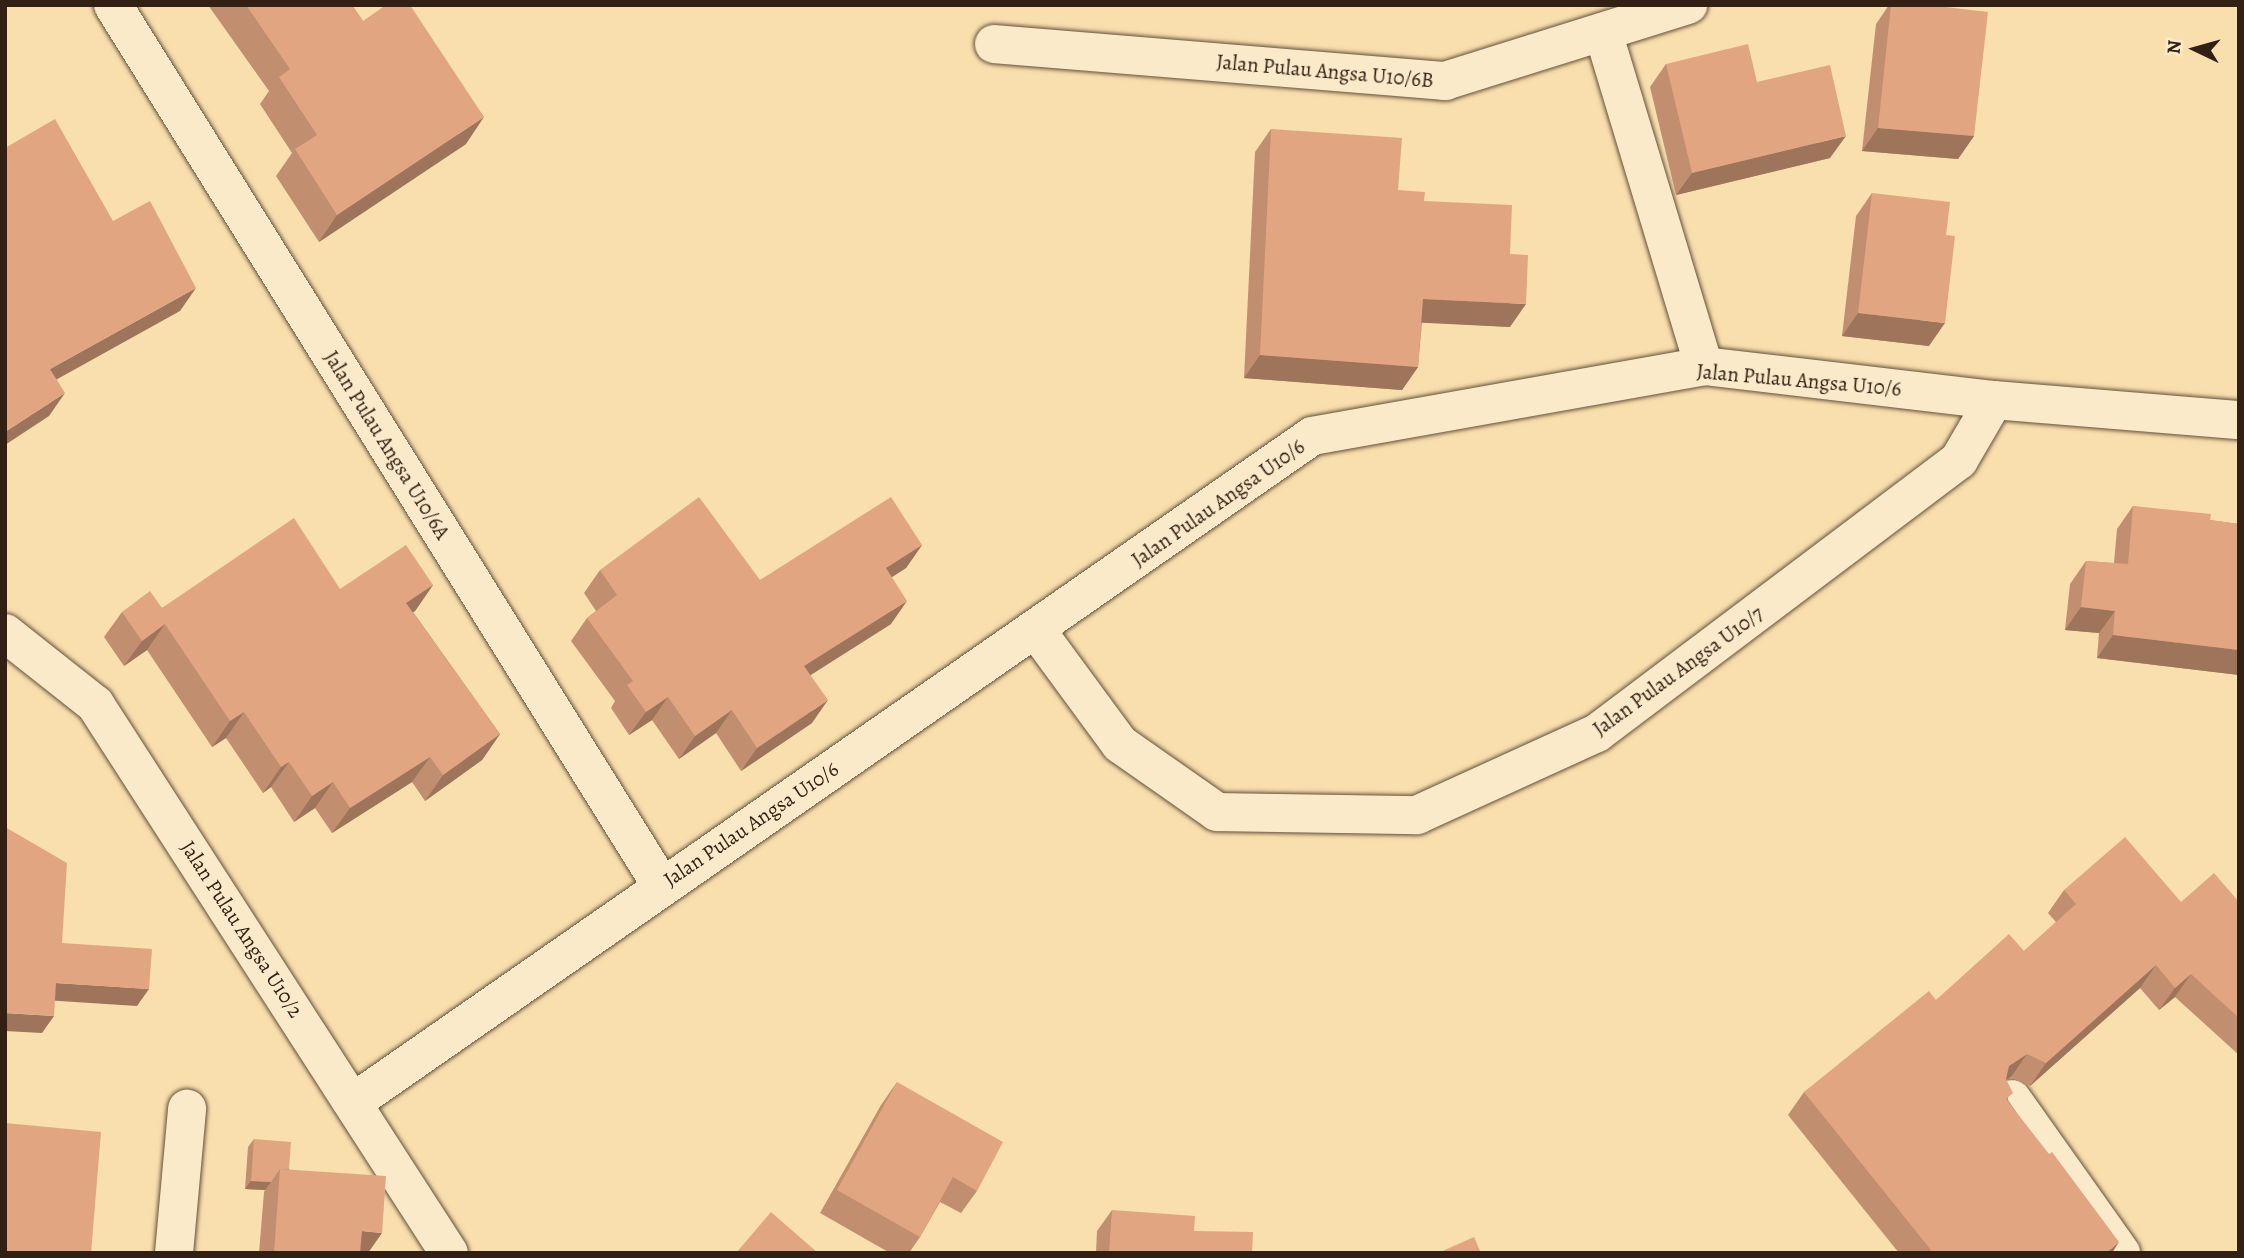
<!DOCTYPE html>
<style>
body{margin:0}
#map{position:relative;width:2244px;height:1258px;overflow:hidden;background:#f9dfae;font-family:Alegreya,serif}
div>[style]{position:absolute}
.roads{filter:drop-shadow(0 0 2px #64503a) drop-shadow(0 0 2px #64503a)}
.minor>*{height:38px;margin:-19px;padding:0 19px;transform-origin:19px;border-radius:19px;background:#fbeaca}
.wall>*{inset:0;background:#c28e70}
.shaded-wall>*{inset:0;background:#9e745b}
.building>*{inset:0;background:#e1a582}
span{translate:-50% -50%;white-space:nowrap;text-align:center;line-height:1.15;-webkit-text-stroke:5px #fbeaca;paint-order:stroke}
.street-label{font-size:21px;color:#322014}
.frame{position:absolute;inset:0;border:7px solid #322014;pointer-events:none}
.north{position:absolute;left:2160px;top:14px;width:70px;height:70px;-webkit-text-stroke:5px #fbeaca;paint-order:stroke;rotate:275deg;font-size:19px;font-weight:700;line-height:28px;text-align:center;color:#322014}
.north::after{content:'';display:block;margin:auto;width:24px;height:32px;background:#322014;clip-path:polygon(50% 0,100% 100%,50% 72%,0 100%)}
</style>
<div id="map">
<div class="roads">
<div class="minor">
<i style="left:113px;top:5px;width:1037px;rotate:58.09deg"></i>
<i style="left:1603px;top:32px;width:349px;rotate:73.2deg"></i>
<i style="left:994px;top:44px;width:453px;rotate:4.7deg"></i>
<i style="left:1445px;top:81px;width:255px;rotate:-17.4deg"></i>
<i style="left:1037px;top:631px;width:140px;rotate:53.7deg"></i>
<i style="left:1120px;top:744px;width:118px;rotate:35deg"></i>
<i style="left:1217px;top:812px;width:200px;rotate:0.9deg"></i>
<i style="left:1417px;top:815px;width:198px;rotate:-24.5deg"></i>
<i style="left:1597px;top:733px;width:453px;rotate:-37deg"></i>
<i style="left:1959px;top:460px;width:69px;rotate:-59.7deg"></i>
<i style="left:5px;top:633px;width:115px;rotate:38.3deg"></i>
<i style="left:95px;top:704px;width:653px;rotate:57.19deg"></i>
<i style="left:2012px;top:1099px;width:189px;rotate:54.7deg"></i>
<i style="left:355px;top:1101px;width:1165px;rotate:-34.79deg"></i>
<i style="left:1312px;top:436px;width:398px;rotate:-10.1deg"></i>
<i style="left:1704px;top:366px;width:292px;rotate:6.7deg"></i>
<i style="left:1994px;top:400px;width:246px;rotate:4.7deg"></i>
<i style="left:174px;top:1253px;width:145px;rotate:-84.8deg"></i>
</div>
</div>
<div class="wall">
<i style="clip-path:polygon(208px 5px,352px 5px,363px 21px,466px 144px,319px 242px,276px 176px,292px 153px,260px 104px,269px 91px)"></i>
<i style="clip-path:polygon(1889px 5px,1929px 5px,1974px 136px,1958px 159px,1862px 151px,1876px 24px)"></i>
<i style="clip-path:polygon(1666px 64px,1757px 82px,1830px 158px,1676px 195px,1650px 87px)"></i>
<i style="clip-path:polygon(1271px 129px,1398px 190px,1424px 201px,1510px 254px,1510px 327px,1422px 322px,1418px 367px,1402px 390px,1244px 378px,1255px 152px)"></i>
<i style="clip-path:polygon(1872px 193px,1929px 346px,1842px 336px,1856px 216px)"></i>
<i style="clip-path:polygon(2133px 506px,2210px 520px,2239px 524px,2239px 675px,2097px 658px,2099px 633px,2065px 630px,2070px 584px,2086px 561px,2114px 563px,2117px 529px)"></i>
<i style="clip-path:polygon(922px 545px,906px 568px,892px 577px,891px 624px,811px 675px,812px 723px,741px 771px,716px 733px,679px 759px,652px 720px,629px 735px,611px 708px,615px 701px,571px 641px,587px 618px,596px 611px,584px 593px,600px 570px,760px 580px)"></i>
<i style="clip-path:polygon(433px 585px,415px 611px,413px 612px,500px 734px,482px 760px,425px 801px,412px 782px,332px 833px,315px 808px,294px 822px,271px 787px,263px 793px,226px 738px,212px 747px,147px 650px,124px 666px,104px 637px,122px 612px,340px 589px)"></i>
<i style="clip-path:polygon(2064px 890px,2181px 902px,2239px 902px,2239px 1055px,2175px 997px,2159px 1010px,2140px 988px,2030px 1086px,2011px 1077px,2007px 1080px,2008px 1100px,2112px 1253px,1899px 1253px,1788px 1115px,1804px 1092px,1936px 1000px,2024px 951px,2056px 922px,2048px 913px)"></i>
<i style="clip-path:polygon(897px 1082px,977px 1191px,961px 1213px,940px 1202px,920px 1237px,909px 1253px,890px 1253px,820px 1213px,881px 1105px)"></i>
<i style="clip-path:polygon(254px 1139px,289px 1169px,368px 1253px,259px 1253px,264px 1192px,265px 1190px,245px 1189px,248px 1147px)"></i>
<i style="clip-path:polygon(1112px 1210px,1194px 1231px,1252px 1253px,1096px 1253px,1097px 1231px)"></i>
</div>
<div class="shaded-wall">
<i style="clip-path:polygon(484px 117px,466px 144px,319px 242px,337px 215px)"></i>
<i style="clip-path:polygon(1878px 128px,1974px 136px,1958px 159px,1862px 151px)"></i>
<i style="clip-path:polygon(1846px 136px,1830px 158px,1676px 195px,1692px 173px)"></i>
<i style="clip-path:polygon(196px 288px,180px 311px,34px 392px,50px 369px)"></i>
<i style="clip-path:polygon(1423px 299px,1526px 304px,1510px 327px,1407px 322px)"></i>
<i style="clip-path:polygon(1858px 313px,1945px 323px,1929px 346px,1842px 336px)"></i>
<i style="clip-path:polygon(1260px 355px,1418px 367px,1402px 390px,1244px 378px)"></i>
<i style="clip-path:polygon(65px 393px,49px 416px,5px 445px,5px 432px)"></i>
<i style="clip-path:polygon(922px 545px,906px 568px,870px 591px,886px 568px)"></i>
<i style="clip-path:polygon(433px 585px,415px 611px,388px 629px,406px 603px)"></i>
<i style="clip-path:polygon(907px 601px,891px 624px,788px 689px,804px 666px)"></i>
<i style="clip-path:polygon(2081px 607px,2115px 611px,2099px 633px,2065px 630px)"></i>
<i style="clip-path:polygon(165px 624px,147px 650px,124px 666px,142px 641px)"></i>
<i style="clip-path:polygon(2113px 635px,2239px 650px,2239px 675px,2097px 658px)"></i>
<i style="clip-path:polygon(668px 697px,652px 720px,629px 735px,646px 712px)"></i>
<i style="clip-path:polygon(828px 700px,812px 723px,741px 771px,757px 748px)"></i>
<i style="clip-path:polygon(732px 710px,716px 733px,679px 759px,695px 736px)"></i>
<i style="clip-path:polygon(244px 712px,226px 738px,212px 747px,230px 721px)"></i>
<i style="clip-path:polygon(500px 734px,482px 760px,425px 801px,443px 775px)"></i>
<i style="clip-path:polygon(430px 757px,412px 782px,332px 833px,350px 808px)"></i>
<i style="clip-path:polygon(289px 762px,271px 787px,263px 793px,281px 767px)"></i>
<i style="clip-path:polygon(333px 782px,315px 808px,294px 822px,312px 796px)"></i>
<i style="clip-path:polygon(2156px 965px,2140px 988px,2030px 1086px,2046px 1063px)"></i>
<i style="clip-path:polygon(2191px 974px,2175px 997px,2159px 1010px,2175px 988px)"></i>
<i style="clip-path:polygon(56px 983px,149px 989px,137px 1006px,44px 1000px)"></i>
<i style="clip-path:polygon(5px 1013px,54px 1016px,42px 1033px,5px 1031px)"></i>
<i style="clip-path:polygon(2027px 1054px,2011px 1077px,1992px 1089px,2009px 1066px)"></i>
<i style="clip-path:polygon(251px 1181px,271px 1182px,265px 1190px,245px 1189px)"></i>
<i style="clip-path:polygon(362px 1231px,382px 1233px,368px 1253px,347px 1253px)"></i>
<i style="clip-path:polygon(2119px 1242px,2112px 1253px,2106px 1253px)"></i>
</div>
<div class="building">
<i style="clip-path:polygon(246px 5px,352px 5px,363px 21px,386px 5px,410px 5px,484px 117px,337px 215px,295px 149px,317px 135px,279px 77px,290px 69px)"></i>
<i style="clip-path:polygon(1891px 5px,1929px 5px,1988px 12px,1974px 136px,1878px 128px)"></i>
<i style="clip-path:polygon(1748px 44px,1757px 82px,1830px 65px,1846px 136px,1692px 173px,1666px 64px)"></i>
<i style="clip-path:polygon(55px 119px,113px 221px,150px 201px,196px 288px,50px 369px,65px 393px,5px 432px,5px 148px)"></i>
<i style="clip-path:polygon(1271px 129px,1402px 138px,1398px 190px,1425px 192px,1424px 201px,1512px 205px,1510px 254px,1528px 255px,1526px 304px,1423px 299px,1418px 367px,1260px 355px)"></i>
<i style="clip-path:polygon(1872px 193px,1950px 202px,1946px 235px,1955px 236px,1945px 323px,1858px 313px)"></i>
<i style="clip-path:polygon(699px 497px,760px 580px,891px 497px,922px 545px,886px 568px,907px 601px,804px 666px,828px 700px,757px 748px,732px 710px,695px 736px,668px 697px,646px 712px,627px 685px,633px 681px,587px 618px,617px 595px,600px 570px)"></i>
<i style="clip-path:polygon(2133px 506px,2211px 514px,2210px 520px,2239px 524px,2239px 650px,2113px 635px,2115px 611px,2081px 607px,2086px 561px,2128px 564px)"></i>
<i style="clip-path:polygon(294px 518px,340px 589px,406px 545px,433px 585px,406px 603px,500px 734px,443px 775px,430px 757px,350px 808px,333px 782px,312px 796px,289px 762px,281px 767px,244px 712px,230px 721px,165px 624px,142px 641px,122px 612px,150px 591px,162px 608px)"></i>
<i style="clip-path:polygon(5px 827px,67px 863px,62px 943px,152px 949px,149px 989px,56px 983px,54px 1016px,5px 1013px)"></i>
<i style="clip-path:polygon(2125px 837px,2181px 902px,2214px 873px,2239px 902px,2239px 1018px,2191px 974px,2175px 988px,2156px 965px,2046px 1063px,2027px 1054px,2009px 1066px,2006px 1079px,2013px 1093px,2006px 1099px,2049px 1154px,2052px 1152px,2119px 1242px,2106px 1253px,1928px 1253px,1931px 1250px,1804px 1092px,1929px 991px,1936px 1000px,2009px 934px,2024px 951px,2076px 904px,2064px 890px)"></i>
<i style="clip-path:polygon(897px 1082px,1003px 1142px,977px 1191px,953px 1177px,920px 1237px,837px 1190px)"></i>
<i style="clip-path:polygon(5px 1123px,101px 1132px,91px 1253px,5px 1253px)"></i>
<i style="clip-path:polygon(254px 1139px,291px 1142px,289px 1169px,280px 1169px,271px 1182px,251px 1181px)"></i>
<i style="clip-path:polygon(280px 1169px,386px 1176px,382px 1233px,362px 1231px,360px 1253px,274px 1253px)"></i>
<i style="clip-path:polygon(1112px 1210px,1195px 1216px,1194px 1231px,1253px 1232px,1252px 1253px,1109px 1253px)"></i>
<i style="clip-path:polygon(771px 1212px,818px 1253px,736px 1253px)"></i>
<i style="clip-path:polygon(1474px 1237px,1481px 1253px,1438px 1253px)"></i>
</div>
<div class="street-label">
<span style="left:1325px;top:71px;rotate:5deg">Jalan Pulau Angsa U10/6B</span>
<span style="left:1799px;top:380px;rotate:5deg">Jalan Pulau Angsa U10/6</span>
<span style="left:387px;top:445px;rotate:58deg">Jalan Pulau Angsa U10/6A</span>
<span style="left:1218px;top:503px;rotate:-35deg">Jalan Pulau Angsa U10/6</span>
<span style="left:1678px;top:671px;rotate:-36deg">Jalan Pulau Angsa U10/7</span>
<span style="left:751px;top:824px;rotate:-34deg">Jalan Pulau Angsa U10/6</span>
<span style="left:242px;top:929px;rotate:57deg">Jalan Pulau Angsa U10/2</span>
</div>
<div class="frame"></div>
<div class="north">N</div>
</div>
